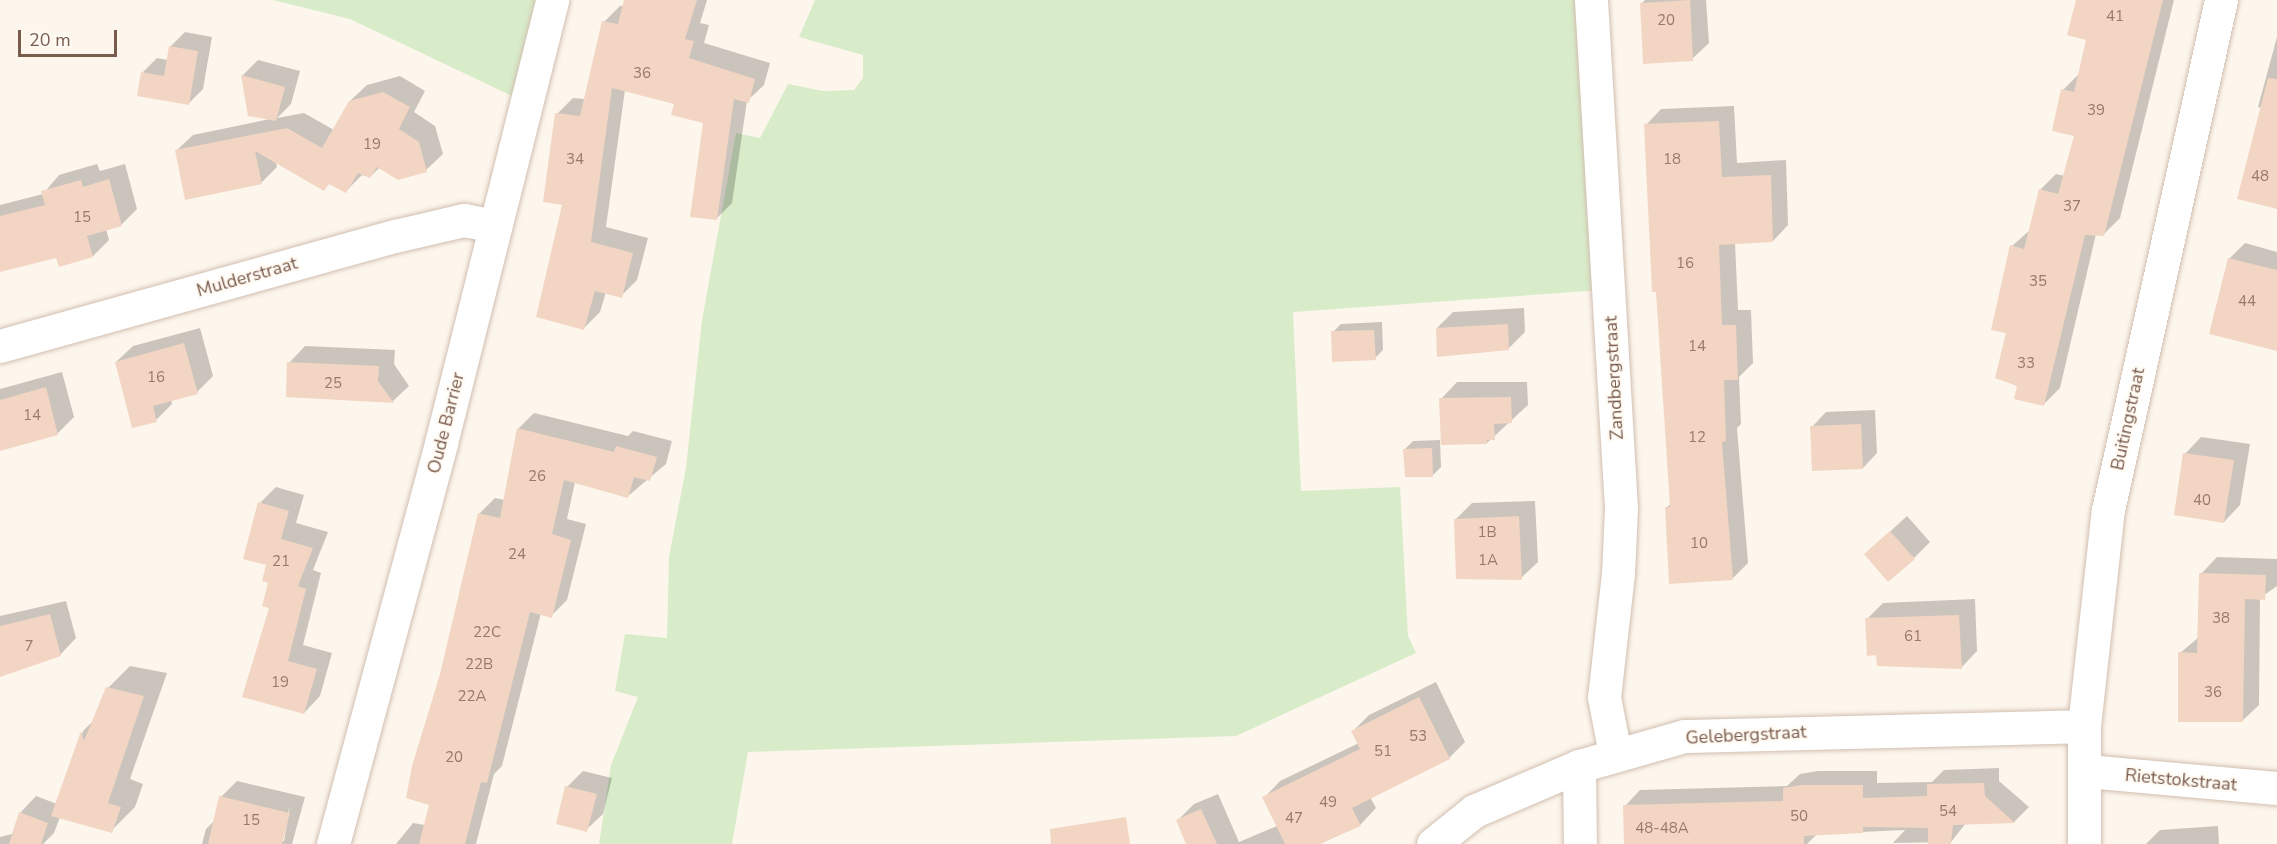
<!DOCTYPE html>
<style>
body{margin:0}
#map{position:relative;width:2277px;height:844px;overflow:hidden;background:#fdf6ec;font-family:"Nunito Sans",sans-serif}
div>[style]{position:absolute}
.green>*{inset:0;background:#d8ecc9}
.shadow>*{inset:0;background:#0003}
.building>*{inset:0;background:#f3d5c3}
.roads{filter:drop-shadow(0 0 2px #d1beb0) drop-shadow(0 0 2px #d1beb0)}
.minor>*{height:33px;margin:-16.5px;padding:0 16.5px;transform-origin:16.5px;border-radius:16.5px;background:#fff}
span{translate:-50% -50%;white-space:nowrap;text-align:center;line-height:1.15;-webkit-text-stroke:4.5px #fffaf3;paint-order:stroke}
.number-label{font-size:15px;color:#987a6a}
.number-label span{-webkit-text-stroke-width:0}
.street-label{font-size:18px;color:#7a5c4d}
.scale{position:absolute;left:18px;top:30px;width:99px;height:27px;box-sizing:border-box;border:3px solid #7a5c4d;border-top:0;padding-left:8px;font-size:18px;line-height:21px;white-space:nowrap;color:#7a5c4d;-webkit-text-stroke:4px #fffaf3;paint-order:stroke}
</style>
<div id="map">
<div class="green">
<i style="clip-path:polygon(273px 0,537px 0,512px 96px,350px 19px)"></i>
<i style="clip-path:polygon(815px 0,1577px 0,1602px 290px,1293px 312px,1301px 491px,1400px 487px,1408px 636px,1416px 653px,1236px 736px,748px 752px,732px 844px,599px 844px,611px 765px,638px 697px,615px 691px,625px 634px,667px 638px,669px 557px,686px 468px,702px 320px,736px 133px,760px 138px,788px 84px,823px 91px,854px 90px,863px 78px,863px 55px,799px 37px)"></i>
</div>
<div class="shadow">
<i style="clip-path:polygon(626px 0,707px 0,700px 23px,709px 25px,704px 43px,770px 63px,764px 85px,747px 101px,732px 203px,716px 219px,705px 122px,676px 103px,625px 90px,606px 227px,648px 238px,637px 280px,621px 296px,606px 292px,600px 312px,584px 328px,564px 203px,557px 114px,573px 98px,585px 99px,604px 22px,620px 6px,624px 6px)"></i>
<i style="clip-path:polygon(1645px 0,1706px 0,1709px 43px,1692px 59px,1642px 3px)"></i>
<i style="clip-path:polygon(2078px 0,2174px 0,2120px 218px,2103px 235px,2096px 234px,2060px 388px,2044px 404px,2019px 385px,2012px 246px,2030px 230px,2040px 190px,2056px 174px,2065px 176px,2076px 135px,2063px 90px,2079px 74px,2088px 38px)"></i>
<i style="clip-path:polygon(185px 32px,212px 37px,203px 89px,188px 104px,143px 72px,157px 58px,168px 60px,170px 47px)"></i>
<i style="clip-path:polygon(2277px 37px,2277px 207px,2262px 108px,2258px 107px)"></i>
<i style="clip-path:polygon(258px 60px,300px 71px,291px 104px,277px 118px,304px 113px,334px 130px,350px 101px,367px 85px,400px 76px,425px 91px,414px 112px,435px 126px,443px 154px,426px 170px,380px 167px,370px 177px,362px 175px,346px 191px,330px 183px,324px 189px,276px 162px,277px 167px,261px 183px,176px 151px,193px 135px,270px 119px,242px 76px)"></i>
<i style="clip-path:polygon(1734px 106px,1737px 163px,1786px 160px,1788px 225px,1773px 241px,1735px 242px,1738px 310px,1751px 310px,1753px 363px,1739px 377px,1741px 424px,1737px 428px,1748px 563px,1732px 579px,1667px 507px,1672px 503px,1646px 125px,1661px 109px)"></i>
<i style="clip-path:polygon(97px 164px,100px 171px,125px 164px,137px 209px,121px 225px,106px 229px,109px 240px,93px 256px,57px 256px,0 271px,0 205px,43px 194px,59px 175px)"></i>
<i style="clip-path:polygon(2245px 243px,2277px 252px,2277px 348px,2229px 259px)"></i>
<i style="clip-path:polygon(1524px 308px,1525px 332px,1509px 348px,1437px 328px,1453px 312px)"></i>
<i style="clip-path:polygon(1382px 322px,1383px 350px,1375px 358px,1333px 332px,1341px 324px)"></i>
<i style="clip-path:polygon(200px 328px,213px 376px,197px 392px,171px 399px,172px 404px,156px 420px,116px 362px,133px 346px)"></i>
<i style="clip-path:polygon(305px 346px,395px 350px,394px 364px,409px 386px,393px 401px,288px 395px,289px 363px)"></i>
<i style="clip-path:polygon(62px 372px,74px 417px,58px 433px,0 449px,0 389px)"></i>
<i style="clip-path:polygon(1457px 382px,1527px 382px,1528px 405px,1487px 443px,1441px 399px)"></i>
<i style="clip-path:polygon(1875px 410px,1877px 453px,1863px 468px,1812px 427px,1826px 412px)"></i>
<i style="clip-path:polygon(534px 413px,628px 436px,633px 431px,672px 441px,666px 464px,628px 496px,575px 482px,567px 519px,586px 524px,567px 600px,551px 616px,541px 613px,502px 766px,494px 774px,476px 844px,396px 844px,413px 823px,425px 825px,431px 804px,442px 674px,479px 514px,495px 498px,505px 500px,518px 429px)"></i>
<i style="clip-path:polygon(2201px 437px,2250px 444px,2240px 505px,2224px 522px,2185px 454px)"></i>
<i style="clip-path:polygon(1440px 440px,1441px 467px,1433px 475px,1405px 449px,1413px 441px)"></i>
<i style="clip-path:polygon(276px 487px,304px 495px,296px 523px,328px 532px,313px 570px,321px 573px,303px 645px,332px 653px,320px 696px,304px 713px,271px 607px,260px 503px)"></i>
<i style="clip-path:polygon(1535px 501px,1538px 562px,1521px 578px,1456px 519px,1472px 503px)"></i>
<i style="clip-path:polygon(1907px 516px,1930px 542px,1914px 558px,1883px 538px)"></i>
<i style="clip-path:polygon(2217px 557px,2277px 559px,2277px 586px,2260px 598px,2259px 705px,2242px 721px,2180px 653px,2199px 637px,2201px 574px)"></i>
<i style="clip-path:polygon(1975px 599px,1977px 651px,1961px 668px,1878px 654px,1867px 619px,1883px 603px)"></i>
<i style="clip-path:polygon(66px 601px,76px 638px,60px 655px,0 674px,0 616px)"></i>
<i style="clip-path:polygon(130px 666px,167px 673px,130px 779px,143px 784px,135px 807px,111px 831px,60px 817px,54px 833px,43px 844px,0 844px,0 837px,12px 834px,20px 813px,36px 796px,57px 804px,83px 731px,94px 720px,106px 690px)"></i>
<i style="clip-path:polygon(1436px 682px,1465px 742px,1449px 758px,1370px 797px,1376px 808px,1360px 825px,1320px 844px,1187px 844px,1177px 821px,1194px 804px,1218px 794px,1239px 842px,1277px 826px,1264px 798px,1280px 781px,1359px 743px,1353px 731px,1369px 715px)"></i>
<i style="clip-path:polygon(1999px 768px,1999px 781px,2029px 807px,2014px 822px,1966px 823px,1951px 842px,1893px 843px,1905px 830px,1817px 834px,1807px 844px,1624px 844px,1625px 806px,1640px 790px,1787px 786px,1800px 774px,1818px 771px,1877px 771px,1877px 783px,1932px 782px,1944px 770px)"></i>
<i style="clip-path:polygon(583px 771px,612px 778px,603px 814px,586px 830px,567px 787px)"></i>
<i style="clip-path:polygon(evenodd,237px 781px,305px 797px,292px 844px,202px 844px,206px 829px,216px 819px,221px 797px,237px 781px,290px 805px,284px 841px,281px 841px,290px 805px)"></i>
<i style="clip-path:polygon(2218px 826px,2219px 844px,2146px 844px,2160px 830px)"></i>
</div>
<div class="building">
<i style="clip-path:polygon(624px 0,697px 0,685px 39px,694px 41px,689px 58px,755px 79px,749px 103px,734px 99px,717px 220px,690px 217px,703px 123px,671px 115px,674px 104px,612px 88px,591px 242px,633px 253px,622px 298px,595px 291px,584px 330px,536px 317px,562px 205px,543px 202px,555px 113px,580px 116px,602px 21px,618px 24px)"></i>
<i style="clip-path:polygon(1690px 0,1693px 61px,1643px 64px,1640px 3px)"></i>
<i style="clip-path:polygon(2076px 0,2163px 0,2104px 236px,2085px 235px,2044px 406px,2014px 399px,2017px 386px,1995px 378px,2006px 333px,1991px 330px,2010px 245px,2024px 249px,2039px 189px,2058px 194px,2074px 136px,2052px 131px,2061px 89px,2074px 92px,2086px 40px,2067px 35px)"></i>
<i style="clip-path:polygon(169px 46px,198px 51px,189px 105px,137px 96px,141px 72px,164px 76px)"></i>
<i style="clip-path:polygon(241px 75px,285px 87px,276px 121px,248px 116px)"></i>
<i style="clip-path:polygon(2268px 78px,2277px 79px,2277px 209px,2237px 199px)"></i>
<i style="clip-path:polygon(383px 92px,410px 107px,399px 129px,419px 142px,427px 172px,398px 180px,377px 167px,370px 178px,358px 173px,346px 193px,329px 184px,324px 191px,255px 151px,262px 184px,185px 200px,175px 150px,287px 128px,322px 148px,349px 101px)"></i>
<i style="clip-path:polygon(1719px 121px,1722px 177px,1771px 175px,1773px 242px,1719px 245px,1722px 325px,1736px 325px,1738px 380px,1724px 380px,1726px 441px,1722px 442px,1733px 580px,1669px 584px,1665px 507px,1670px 507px,1656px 292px,1652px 292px,1644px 124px)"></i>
<i style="clip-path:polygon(109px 179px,122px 226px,87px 236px,93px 257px,59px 267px,56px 258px,0 272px,0 216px,45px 205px,41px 191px,81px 180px,83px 187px)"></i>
<i style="clip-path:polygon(2228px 258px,2277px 270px,2277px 351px,2209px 334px)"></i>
<i style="clip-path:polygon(1508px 324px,1509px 350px,1437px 357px,1436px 328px)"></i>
<i style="clip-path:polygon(1374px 330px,1376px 360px,1332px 362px,1331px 331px)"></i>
<i style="clip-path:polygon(184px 343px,198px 394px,153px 406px,157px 422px,132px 428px,115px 362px)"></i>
<i style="clip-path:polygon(287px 362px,379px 366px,378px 381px,394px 403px,286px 397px)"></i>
<i style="clip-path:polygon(46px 387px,58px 435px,0 451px,0 400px)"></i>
<i style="clip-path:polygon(1511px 397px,1512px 423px,1494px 424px,1495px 440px,1487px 440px,1487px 444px,1441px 445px,1439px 398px)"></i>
<i style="clip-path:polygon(1861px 424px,1863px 469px,1812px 471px,1810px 426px)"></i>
<i style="clip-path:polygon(517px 428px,614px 452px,616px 446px,657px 457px,650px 481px,634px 477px,628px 498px,564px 480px,552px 534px,571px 540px,552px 618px,530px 612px,487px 783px,481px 782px,465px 844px,419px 844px,429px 805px,406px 798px,412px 766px,440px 674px,478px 513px,500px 518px)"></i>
<i style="clip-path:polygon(1432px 448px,1433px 477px,1405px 477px,1403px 449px)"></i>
<i style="clip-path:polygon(2183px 453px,2234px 460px,2224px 523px,2174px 515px)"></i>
<i style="clip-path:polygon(258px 502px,289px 511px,281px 539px,313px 548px,298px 586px,306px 589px,288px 661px,317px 669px,304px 714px,242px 697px,269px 608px,262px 606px,268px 583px,262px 581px,266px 565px,243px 559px)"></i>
<i style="clip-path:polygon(1519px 516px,1522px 580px,1456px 579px,1454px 519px)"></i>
<i style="clip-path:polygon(1890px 531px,1915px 559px,1888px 582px,1864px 554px)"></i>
<i style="clip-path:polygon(2199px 573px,2266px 575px,2265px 600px,2245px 599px,2243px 722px,2178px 722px,2178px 652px,2197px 653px)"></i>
<i style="clip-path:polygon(50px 614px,61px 656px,0 677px,0 626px)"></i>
<i style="clip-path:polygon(1959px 615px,1962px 669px,1877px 666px,1876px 655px,1867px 656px,1865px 618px)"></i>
<i style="clip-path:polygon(106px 687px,144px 696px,108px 803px,121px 807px,112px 833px,51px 816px,81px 731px,84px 741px)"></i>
<i style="clip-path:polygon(1419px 697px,1450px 759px,1352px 808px,1361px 826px,1319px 844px,1285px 844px,1262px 797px,1360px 749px,1351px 731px)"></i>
<i style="clip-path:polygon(1984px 783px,1985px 796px,2015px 823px,1953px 825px,1951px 844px,1928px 844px,1928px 828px,1863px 827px,1863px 833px,1804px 836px,1804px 844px,1624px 844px,1623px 805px,1783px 801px,1783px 788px,1802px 785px,1863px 785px,1863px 798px,1927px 796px,1927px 784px)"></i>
<i style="clip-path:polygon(565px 786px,597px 794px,587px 832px,556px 824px)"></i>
<i style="clip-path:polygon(219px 796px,290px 813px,282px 844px,208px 844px)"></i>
<i style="clip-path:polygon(1201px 809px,1217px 844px,1186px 844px,1176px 820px)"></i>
<i style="clip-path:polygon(19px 812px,48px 823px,41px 844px,9px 844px)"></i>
<i style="clip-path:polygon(1126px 817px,1130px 844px,1051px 844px,1050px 829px)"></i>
</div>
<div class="roads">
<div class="minor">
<i style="left:1591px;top:0;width:509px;rotate:86.62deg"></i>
<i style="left:1621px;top:508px;width:65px;rotate:92.6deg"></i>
<i style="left:1618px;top:573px;width:125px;rotate:96.4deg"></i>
<i style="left:1604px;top:697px;width:58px;rotate:79.1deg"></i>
<i style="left:0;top:346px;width:410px;rotate:-15.6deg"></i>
<i style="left:395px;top:236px;width:71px;rotate:-13.1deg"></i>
<i style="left:464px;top:220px;width:32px;rotate:11deg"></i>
<i style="left:1579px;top:766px;width:78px;rotate:89.3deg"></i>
<i style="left:2086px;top:771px;width:192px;rotate:5.1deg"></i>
<i style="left:333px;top:844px;width:415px;rotate:-74.9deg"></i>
<i style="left:441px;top:443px;width:457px;rotate:-75.9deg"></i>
<i style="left:1433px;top:844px;width:53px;rotate:-38.8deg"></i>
<i style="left:1474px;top:811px;width:114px;rotate:-23.2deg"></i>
<i style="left:1579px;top:766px;width:109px;rotate:-15.9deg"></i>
<i style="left:1684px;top:736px;width:400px;rotate:-1.4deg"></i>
<i style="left:2084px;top:844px;width:118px;rotate:-90deg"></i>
<i style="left:2084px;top:726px;width:217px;rotate:-83.7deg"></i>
<i style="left:2108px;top:510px;width:522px;rotate:-77.51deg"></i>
</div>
</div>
<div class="number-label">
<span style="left:2115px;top:17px">41</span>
<span style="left:1666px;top:21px">20</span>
<span style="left:642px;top:74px">36</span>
<span style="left:2096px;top:111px">39</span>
<span style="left:372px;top:145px">19</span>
<span style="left:575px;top:160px">34</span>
<span style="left:1672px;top:160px">18</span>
<span style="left:2260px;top:177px">48</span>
<span style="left:2072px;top:207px">37</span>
<span style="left:82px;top:218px">15</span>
<span style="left:1685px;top:264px">16</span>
<span style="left:2038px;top:282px">35</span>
<span style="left:2247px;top:302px">44</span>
<span style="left:1697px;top:347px">14</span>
<span style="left:2026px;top:364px">33</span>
<span style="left:156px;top:378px">16</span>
<span style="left:333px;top:384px">25</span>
<span style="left:32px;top:416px">14</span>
<span style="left:1697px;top:438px">12</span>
<span style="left:537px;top:477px">26</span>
<span style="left:2202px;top:501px">40</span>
<span style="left:1487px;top:533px">1B</span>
<span style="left:1699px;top:544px">10</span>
<span style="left:517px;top:555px">24</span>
<span style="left:1488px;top:561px">1A</span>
<span style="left:281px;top:562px">21</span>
<span style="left:2221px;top:619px">38</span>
<span style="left:487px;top:633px">22C</span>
<span style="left:1913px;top:637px">61</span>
<span style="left:29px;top:647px">7</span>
<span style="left:479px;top:665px">22B</span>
<span style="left:280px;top:683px">19</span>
<span style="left:2213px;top:693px">36</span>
<span style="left:472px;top:697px">22A</span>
<span style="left:1418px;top:737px">53</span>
<span style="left:1383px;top:752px">51</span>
<span style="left:454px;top:758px">20</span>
<span style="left:1328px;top:803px">49</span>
<span style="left:1948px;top:812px">54</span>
<span style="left:1799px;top:817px">50</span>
<span style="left:1294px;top:819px">47</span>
<span style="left:251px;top:821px">15</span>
<span style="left:1662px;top:829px">48-48A</span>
</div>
<div class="street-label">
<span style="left:247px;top:277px;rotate:-16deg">Mulderstraat</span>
<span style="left:1614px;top:378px;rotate:-93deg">Zandbergstraat</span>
<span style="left:2128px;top:419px;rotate:-78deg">Buitingstraat</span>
<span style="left:446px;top:423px;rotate:-76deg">Oude Barrier</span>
<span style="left:1746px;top:735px;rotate:-3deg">Gelebergstraat</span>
<span style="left:2181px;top:780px;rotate:5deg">Rietstokstraat</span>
</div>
<div class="scale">20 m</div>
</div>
